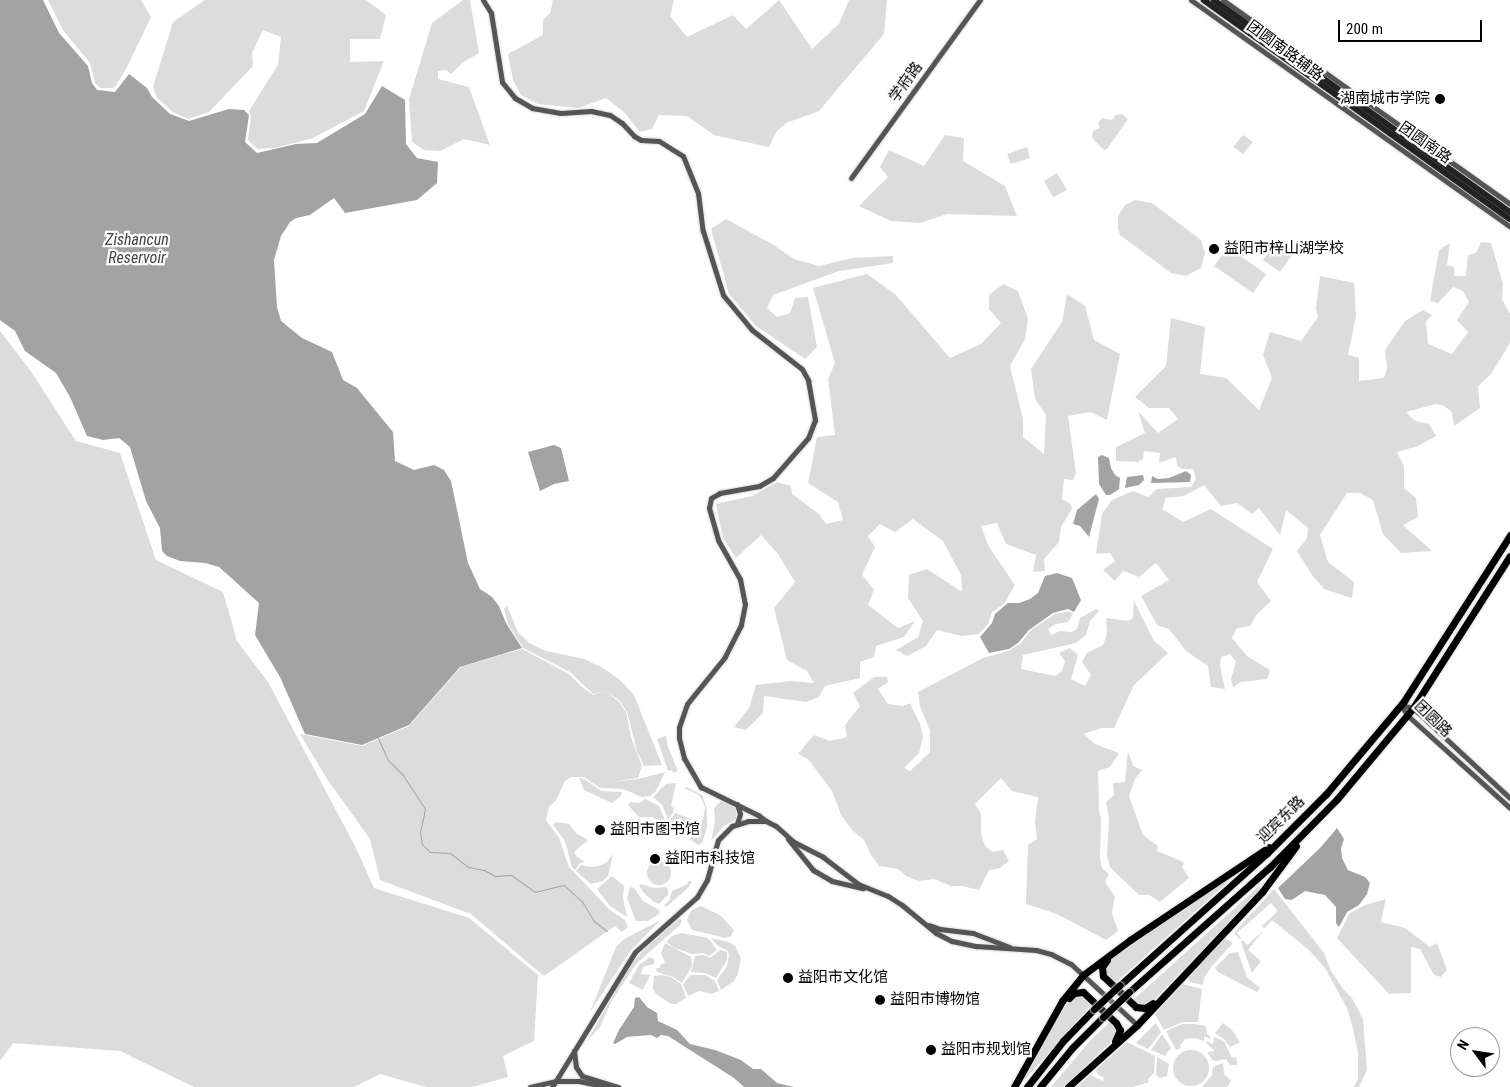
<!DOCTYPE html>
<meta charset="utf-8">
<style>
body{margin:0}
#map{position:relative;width:1510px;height:1087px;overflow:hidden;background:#fff;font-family:"Roboto Condensed","Noto Sans SC",sans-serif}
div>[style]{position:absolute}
.green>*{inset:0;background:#dcdcdc}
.round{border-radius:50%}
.water>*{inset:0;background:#a3a3a3}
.stream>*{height:1px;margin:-0.5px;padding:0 0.5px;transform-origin:0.5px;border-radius:0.5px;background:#a3a3a3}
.roads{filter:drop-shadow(0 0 1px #dbdbdb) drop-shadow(0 0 1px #dbdbdb)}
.tertiary>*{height:5px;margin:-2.5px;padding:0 2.5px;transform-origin:2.5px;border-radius:2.5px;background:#555}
.secondary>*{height:5.5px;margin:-2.75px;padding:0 2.75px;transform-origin:2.75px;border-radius:2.75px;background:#222}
.trunk>*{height:7px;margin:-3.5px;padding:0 3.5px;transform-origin:3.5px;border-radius:3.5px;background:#000}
.bridges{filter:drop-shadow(0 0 1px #dbdbdb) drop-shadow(0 0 1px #dbdbdb)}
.trunk-bridge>*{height:7px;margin:-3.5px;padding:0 3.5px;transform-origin:3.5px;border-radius:3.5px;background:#000}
.dots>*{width:14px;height:14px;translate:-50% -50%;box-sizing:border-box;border:2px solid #fff;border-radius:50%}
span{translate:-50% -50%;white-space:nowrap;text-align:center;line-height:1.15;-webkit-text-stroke:4.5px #fff;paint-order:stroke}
.street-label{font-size:15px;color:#000}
.poi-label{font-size:15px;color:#000}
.right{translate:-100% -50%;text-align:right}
.left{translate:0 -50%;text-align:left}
.water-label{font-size:16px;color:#444;font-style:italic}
.north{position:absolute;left:1450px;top:1027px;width:50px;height:50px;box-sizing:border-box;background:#fff;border:1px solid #999;border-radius:50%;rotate:301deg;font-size:14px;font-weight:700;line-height:20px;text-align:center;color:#000}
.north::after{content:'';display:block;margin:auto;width:18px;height:22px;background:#000;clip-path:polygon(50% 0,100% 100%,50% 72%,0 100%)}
.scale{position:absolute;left:1338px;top:20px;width:144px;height:22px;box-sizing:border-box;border:2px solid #000;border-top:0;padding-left:6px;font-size:15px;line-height:18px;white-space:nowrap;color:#000;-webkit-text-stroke:4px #fff;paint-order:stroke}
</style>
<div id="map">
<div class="green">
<i style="clip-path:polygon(48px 0,141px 0,151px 17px,125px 71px,114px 88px,100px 88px,95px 83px,90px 63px,63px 30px)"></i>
<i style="clip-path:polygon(205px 0,366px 0,386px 15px,380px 39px,350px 39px,350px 62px,384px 61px,364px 111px,313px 138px,275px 148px,257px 149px,248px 140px,251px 117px,249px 111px,278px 65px,281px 37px,263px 30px,252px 53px,253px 66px,209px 112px,188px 119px,173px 112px,157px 98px,153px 87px,173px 22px)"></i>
<i style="clip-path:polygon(463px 0,470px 0,479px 53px,462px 63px,451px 74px,446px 70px,438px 71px,438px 79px,469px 87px,490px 145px,464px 139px,440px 151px,424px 150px,412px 142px,409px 99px,432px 23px)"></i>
<i style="clip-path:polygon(551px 0,674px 0,670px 16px,687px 37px,733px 15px,746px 29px,779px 0,812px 49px,839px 24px,849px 0,887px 0,884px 34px,819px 111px,786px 123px,776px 132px,769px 147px,714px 135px,687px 116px,659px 115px,652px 129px,640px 132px,625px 113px,606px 98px,578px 108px,538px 104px,521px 95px,513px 80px,508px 54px,543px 35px,543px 20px,550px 13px,553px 1px)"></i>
<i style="clip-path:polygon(1122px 114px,1128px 119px,1107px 149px,1104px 150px,1092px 138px,1093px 131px,1100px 128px,1098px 123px,1102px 118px,1112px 120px,1116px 115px)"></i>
<i style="clip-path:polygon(945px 135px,964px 138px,963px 161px,1005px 186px,1017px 216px,947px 214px,920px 223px,891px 221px,859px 206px,888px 177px,880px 167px,889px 150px,924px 166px)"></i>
<i style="clip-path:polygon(1243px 135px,1253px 142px,1243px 154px,1233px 147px)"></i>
<i style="clip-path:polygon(1027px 147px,1030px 158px,1011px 164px,1007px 154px)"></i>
<i style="clip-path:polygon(1057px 173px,1067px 190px,1053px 197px,1044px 181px)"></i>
<i style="clip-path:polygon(1135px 200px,1152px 203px,1201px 240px,1205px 253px,1201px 268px,1186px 276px,1171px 273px,1120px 235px,1118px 229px,1118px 216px,1125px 205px)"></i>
<i style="clip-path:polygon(726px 219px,772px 244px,794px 259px,819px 266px,852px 258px,893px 256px,893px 263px,839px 271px,773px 295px,767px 308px,777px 317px,790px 313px,795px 298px,808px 297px,817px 347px,805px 359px,756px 326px,729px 294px,711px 229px)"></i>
<i style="clip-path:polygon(1481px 242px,1491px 243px,1503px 284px,1502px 299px,1510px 314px,1510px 343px,1491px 374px,1478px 386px,1480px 408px,1454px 426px,1452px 412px,1444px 406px,1436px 404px,1406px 412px,1415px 421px,1429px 424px,1436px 436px,1418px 446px,1397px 452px,1404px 466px,1404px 488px,1416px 498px,1418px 517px,1403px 525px,1432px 551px,1401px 553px,1383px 534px,1373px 500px,1360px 493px,1347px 493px,1320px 535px,1328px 562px,1354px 582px,1352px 598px,1324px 589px,1312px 575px,1297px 551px,1307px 538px,1308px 528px,1286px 510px,1280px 535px,1259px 508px,1252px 514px,1237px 503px,1221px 506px,1204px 485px,1184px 496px,1166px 498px,1162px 509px,1183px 522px,1211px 509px,1273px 549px,1257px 582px,1271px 601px,1257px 614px,1250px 626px,1237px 628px,1232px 638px,1247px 656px,1270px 670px,1267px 679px,1241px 682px,1233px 687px,1231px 679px,1236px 662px,1230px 654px,1221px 657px,1220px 666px,1225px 689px,1211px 687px,1208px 666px,1186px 651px,1169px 629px,1157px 625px,1141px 596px,1169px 580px,1156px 563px,1139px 577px,1123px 571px,1115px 581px,1103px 570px,1115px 561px,1110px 553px,1096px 554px,1102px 514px,1112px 500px,1133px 491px,1148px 497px,1157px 489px,1191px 487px,1196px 479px,1193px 469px,1182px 469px,1177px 466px,1176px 457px,1159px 463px,1160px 453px,1144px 451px,1143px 459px,1138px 462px,1116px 461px,1116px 447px,1145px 433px,1138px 411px,1158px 433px,1178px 419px,1169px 408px,1149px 408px,1135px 397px,1166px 366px,1171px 318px,1205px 327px,1200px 374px,1226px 378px,1259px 410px,1272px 378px,1263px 355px,1270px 332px,1301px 341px,1318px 317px,1316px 308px,1320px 276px,1354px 283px,1356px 316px,1348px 355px,1359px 358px,1359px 381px,1384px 378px,1387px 368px,1385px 350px,1405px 321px,1423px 310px,1432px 315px,1426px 322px,1428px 344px,1452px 354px,1468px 332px,1457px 320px,1469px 302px,1463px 291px,1453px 287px,1438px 303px,1430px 301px,1439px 250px,1450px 243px,1447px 265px,1454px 267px,1454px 276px,1466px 276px,1468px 255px,1476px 253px)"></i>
<i style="clip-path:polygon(1275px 244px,1292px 255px,1280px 272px,1263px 260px)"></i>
<i style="clip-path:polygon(1228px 247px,1266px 274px,1253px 293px,1214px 266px)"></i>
<i style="clip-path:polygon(867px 274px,896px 295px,950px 358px,981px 344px,1001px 323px,989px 309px,989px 295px,1003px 284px,1018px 291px,1028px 319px,1025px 339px,1010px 366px,1023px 419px,1023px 437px,1044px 454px,1046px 415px,1035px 399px,1031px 369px,1062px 322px,1067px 294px,1085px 306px,1094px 340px,1120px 354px,1107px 420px,1090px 412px,1068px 416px,1076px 473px,1073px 480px,1064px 479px,1062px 499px,1071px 504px,1072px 509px,1061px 527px,1059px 542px,1044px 559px,1045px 571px,1033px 572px,1036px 555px,1006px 544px,997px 523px,981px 526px,989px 547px,1015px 585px,1004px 604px,992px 612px,988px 624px,979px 634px,962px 636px,937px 630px,926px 646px,907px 656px,896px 650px,918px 637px,923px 621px,908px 598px,909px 575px,927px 569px,962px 592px,961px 575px,943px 541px,913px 519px,895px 532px,880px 524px,868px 536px,875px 547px,862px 575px,874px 590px,868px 605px,898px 628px,915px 621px,904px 637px,876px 646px,874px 657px,860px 662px,860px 678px,825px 686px,819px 697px,806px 702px,764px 696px,763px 713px,746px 730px,734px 727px,749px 708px,756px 685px,791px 681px,814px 683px,807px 671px,787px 660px,774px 608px,795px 582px,778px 554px,761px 535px,736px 558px,723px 538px,716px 504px,752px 496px,777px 482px,791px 486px,792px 494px,819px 514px,826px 524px,843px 520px,838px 502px,808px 483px,817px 437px,835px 435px,828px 379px,835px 363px,813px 288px)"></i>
<i style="clip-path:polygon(0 331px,30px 370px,76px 441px,120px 453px,156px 560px,223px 592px,237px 641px,268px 682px,356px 848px,374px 888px,469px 918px,538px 975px,534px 1041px,503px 1056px,508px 1077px,472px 1087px,426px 1087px,380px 1074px,354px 1087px,194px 1087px,120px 1051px,13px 1043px,0 1061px)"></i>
<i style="clip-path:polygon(1134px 601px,1154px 641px,1168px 653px,1134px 685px,1114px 728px,1101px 728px,1084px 734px,1095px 744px,1119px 753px,1110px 767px,1098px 771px,1099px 810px,1101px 818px,1100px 859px,1102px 868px,1109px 874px,1105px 882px,1115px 897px,1112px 913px,1118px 931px,1106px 940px,1057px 914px,1026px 904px,1028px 845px,1037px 839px,1035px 822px,1038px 797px,1012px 791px,1001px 778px,975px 804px,981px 814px,981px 834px,985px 846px,993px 852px,1003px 850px,1009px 861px,1000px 868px,989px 870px,979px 890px,962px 886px,951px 886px,934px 879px,919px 881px,906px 876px,898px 869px,879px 866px,871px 855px,864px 840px,852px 830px,841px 815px,832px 791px,808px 759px,798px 754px,814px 735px,830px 741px,847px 737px,845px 725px,860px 706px,853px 693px,874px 677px,887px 677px,888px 682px,878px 689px,888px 704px,903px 706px,910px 703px,920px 724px,923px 737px,919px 753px,904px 768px,910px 771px,930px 752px,930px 731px,920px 706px,918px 692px,983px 658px,1008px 651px,1021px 643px,1031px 630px,1055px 614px,1069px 611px,1073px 614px,1068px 622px,1056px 624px,1048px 629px,1051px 635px,1060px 631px,1071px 632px,1077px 629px,1080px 618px,1096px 609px,1099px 611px,1090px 621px,1086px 635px,1076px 643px,1023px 655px,1021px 669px,1055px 676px,1062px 671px,1065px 661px,1059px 653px,1070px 648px,1078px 655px,1071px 679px,1085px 686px,1091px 675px,1082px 662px,1087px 653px,1103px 645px,1107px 634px,1106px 618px,1128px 621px,1133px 618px)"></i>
<i style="clip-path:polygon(507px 606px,518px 632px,529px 643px,546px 651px,584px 659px,603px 668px,620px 680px,634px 695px,662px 765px,644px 766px,637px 751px,627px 712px,620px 701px,606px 691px,619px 702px,626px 712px,631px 737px,642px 766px,638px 778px,611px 782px,638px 779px,665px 772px,656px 791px,650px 796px,642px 797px,623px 789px,600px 788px,584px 777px,571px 777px,565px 781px,556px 800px,549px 807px,546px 820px,559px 838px,569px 867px,610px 910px,625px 920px,628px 927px,622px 932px,615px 926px,544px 976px,471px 914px,380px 880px,370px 839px,327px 779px,300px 734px,362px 746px,409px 726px,461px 667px,522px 649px,569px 674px,581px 686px,593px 695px,605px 691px,593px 694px,570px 672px,523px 648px,508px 624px,504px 609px)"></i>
<i style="clip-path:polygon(666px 736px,668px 747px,678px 771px,674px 773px,671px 770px,668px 771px,657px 739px)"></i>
<i style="clip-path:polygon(1128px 751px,1133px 766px,1142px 770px,1135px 779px,1129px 796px,1143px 835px,1158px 846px,1157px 851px,1184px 862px,1182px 867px,1189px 878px,1160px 902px,1149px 895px,1139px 895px,1117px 874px,1110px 867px,1107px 856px,1109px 819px,1106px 802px,1114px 795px,1113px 783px,1125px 782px)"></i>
<i style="clip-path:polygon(579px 778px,584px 779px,601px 791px,622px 792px,621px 796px,612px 803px,584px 790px)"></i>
<i style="clip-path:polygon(676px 783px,671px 806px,674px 808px,673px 813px,668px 819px,662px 805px,653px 797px,666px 784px)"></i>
<i style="clip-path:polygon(687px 787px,702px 795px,707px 809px,707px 827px,702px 843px,698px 845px,676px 830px,669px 821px,675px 813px,702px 823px,705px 808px,703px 802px,699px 795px,684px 788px)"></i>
<i style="clip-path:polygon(645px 799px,659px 806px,668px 827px,652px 817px,639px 817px,628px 805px,630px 802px,640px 803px)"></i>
<i style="clip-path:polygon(721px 801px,733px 806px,736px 810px,736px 819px,724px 826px,711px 841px,715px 820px,714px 808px)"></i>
<i style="clip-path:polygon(556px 822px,569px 824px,577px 834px,588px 840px,574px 852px,576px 856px,585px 862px,580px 863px,575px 870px,572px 867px,565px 841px,553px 825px)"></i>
<i style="clip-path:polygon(613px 854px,608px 876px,603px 881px,591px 884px,576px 871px,581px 865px,592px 867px,599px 866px,607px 862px)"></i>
<i class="round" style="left:647px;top:861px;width:24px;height:24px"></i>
<i style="clip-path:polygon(612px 876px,624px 886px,623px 898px,627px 917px,610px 906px,597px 889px)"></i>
<i style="clip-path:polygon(1224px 880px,1227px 880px,1227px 883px,1114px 984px,1105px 973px,1105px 964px,1131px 943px)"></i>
<i style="clip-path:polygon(689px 881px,692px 882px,688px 888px,666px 907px,664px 905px,669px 901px,672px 891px,686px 885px)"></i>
<i style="clip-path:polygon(641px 884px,654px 888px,666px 887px,668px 889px,668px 895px,659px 904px,654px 902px,643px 892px,639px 886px)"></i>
<i style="clip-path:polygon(1259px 886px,1261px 889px,1150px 1004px,1141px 1007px,1132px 1001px)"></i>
<i style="clip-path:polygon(630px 887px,634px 888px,643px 901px,659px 910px,660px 913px,648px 921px,636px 921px,627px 898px)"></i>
<i style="clip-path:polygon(1274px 889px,1324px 953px,1331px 971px,1344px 990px,1352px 998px,1363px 1019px,1367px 1070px,1359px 1087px,1353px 1087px,1358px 1080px,1358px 1052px,1353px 1029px,1347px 1008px,1325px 968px,1309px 950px,1272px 920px,1264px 929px,1262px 926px,1278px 911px,1271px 903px,1237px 933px,1241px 938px,1239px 939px,1234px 933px)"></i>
<i style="clip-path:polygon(1386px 899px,1381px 922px,1405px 928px,1430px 947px,1437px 943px,1447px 970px,1441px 977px,1434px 975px,1420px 949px,1411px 947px,1411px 993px,1389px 994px,1337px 938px,1350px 913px,1365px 905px)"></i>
<i style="clip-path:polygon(701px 906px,720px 915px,734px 930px,731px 936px,726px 938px,692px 930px,687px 920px,689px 915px,692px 910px)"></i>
<i style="clip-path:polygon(680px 918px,682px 921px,679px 926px,636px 964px,611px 1002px,600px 1027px,587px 1041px,632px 963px,649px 945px)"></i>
<i style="clip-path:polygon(661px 920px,631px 950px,590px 1012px,616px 947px,624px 939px)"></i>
<i style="clip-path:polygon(1264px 930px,1248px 950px,1261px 961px,1252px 973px,1241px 942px,1243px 940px,1247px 945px)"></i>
<i style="clip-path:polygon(682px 933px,708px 938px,717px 950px,709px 956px,703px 953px,692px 954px,675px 948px,666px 942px,672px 936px)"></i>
<i style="clip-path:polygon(711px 938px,729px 942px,735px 946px,741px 958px,738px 974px,734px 981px,721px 990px,717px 980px,727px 966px,729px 955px,728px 951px,718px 946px)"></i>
<i style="clip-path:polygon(1225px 938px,1233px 943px,1212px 966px,1204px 978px,1203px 985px,1190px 982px,1188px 978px)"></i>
<i style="clip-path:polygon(665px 943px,691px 957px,692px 966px,682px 983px,673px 977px,657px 972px,656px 968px,660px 968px,660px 965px,665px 963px,661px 953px)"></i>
<i style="clip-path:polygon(720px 950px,727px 952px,727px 960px,716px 978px,705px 973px,691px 972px,695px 956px,703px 955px,710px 958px)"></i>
<i style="clip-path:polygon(1238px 952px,1247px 977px,1260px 988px,1257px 992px,1218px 972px,1215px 968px,1230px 953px)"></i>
<i style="clip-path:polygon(650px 957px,654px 959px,654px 964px,643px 967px,641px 974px,650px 975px,643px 990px,629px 983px,639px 965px)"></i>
<i style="clip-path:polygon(662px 975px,671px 977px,681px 984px,686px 998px,676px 1004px,671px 1004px,655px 993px,653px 988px,654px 976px)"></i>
<i style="clip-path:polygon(690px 975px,705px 975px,715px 981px,719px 991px,711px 994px,700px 991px,688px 996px,683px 985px)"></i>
<i style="clip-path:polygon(1183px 984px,1202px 989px,1198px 1022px,1182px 1022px,1164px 1030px,1155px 1014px)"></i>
<i style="clip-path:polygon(1079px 994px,1093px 1003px,1020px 1085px,1019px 1084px,1043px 1038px,1070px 999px)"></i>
<i style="clip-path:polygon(1111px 1021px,1118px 1029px,1116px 1037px,1064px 1087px,1051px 1087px,1090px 1041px)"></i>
<i style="clip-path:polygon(1156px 1023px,1161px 1032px,1148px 1049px,1136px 1043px)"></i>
<i style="clip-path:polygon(1223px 1023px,1232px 1030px,1240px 1042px,1230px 1047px,1224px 1039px,1215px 1033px)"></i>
<i style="clip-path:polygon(1195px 1024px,1206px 1026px,1207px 1034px,1211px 1037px,1210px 1039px,1204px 1036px,1204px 1041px,1194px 1038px,1185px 1039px,1180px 1046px,1181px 1048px,1176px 1050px,1166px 1031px,1182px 1024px)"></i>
<i style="clip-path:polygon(1162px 1034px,1171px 1048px,1165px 1056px,1151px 1050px)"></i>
<i style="clip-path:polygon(1214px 1037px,1224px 1041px,1232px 1058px,1236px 1057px,1237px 1065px,1230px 1065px,1226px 1059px,1216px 1061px,1212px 1060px,1207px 1052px,1215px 1051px,1206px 1043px,1207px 1041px,1213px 1044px)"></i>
<i style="clip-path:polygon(1127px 1042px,1155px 1056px,1154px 1073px,1148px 1079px,1149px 1082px,1133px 1087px,1077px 1087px,1090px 1075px,1103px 1081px,1104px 1078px,1097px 1074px,1096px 1070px)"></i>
<i class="round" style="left:1173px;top:1050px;width:36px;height:36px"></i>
<i style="clip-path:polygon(1157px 1057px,1169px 1064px,1167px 1076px,1160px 1078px,1156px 1075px)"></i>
<i style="clip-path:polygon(1223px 1063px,1224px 1074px,1231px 1081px,1227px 1087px,1202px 1087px,1212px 1075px,1213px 1067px)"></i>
</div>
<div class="water">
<i style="clip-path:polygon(0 0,43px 0,59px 33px,88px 66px,92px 83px,97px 90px,115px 92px,129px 74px,147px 88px,152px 97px,170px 114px,189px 121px,229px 109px,244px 110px,249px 115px,245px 142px,257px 153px,296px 144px,317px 143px,365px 114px,382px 86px,405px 100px,406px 144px,417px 158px,438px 162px,437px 183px,417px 200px,345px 213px,334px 198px,310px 215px,296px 218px,290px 222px,281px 236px,274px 260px,277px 307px,281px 321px,302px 338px,332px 352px,343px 380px,357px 388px,393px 432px,395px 461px,414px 470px,434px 465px,444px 470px,451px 481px,468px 563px,480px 589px,492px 597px,499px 606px,506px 623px,522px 648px,460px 667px,409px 725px,362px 745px,305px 734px,280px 677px,255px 635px,259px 603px,219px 567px,205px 563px,180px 561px,167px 556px,162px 551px,160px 528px,146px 501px,130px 447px,119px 438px,103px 440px,87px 436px,70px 397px,56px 373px,25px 351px,15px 331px,0 320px)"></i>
<i style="clip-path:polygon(554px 445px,561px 448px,569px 481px,554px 484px,540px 491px,528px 452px)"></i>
<i style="clip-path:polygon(1102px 455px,1109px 458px,1111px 468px,1115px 475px,1120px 478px,1119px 489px,1110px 495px,1106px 495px,1099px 484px,1098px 457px)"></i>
<i style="clip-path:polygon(1186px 471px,1191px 475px,1190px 482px,1151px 483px,1152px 476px,1158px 479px,1169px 478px)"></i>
<i style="clip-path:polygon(1143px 475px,1144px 480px,1139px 485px,1125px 488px,1127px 477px)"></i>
<i style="clip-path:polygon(1096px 494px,1099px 499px,1089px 537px,1080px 526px,1073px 524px,1077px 510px)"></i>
<i style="clip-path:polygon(1057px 573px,1072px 578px,1081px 600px,1074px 612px,1068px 609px,1053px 613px,1029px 630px,1018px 643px,1009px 649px,989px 653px,980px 637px,992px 623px,995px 614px,1008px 603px,1019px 603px,1030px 599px,1038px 593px,1045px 576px)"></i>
<i style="clip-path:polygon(1337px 828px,1344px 839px,1341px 848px,1342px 858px,1348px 870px,1365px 877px,1370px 883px,1367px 894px,1359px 905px,1347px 912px,1339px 927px,1336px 923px,1336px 907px,1325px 895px,1305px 891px,1292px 900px,1285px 899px,1278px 888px,1321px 847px)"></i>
<i style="clip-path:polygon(639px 997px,647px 1007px,657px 1013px,658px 1021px,677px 1030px,690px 1044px,715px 1050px,741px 1060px,753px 1069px,761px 1069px,777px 1083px,794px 1087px,744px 1087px,734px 1078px,668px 1036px,661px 1035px,657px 1038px,651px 1035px,638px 1036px,627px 1037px,615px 1044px,613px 1043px,619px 1030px,634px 1007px,635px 998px)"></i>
</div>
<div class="stream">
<i style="left:378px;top:738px;width:24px;rotate:66deg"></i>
<i style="left:388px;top:760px;width:21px;rotate:45deg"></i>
<i style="left:403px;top:775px;width:40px;rotate:57.1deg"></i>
<i style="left:425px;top:809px;width:24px;rotate:102deg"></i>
<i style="left:420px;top:832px;width:12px;rotate:81deg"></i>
<i style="left:422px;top:844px;width:11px;rotate:45deg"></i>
<i style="left:430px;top:852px;width:20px;rotate:3deg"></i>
<i style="left:450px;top:853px;width:23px;rotate:38deg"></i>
<i style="left:468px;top:867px;width:16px;rotate:11deg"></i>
<i style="left:484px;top:870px;width:13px;rotate:29deg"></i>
<i style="left:495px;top:876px;width:16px;rotate:-4deg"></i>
<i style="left:511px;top:875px;width:29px;rotate:35deg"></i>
<i style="left:535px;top:892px;width:30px;rotate:-14deg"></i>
<i style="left:564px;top:885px;width:26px;rotate:43deg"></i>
<i style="left:583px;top:903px;width:21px;rotate:59deg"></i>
<i style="left:594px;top:921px;width:16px;rotate:38deg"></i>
</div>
<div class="roads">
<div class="tertiary">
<i style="left:483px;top:0;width:15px;rotate:58deg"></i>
<i style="left:491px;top:13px;width:70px;rotate:80.9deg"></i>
<i style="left:502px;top:82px;width:21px;rotate:51deg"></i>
<i style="left:515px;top:98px;width:20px;rotate:30deg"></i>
<i style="left:532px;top:108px;width:29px;rotate:10deg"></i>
<i style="left:561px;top:113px;width:30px;rotate:-4deg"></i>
<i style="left:591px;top:111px;width:19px;rotate:12deg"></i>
<i style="left:610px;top:115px;width:14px;rotate:34deg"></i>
<i style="left:622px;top:123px;width:18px;rotate:47deg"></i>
<i style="left:634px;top:136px;width:8px;rotate:30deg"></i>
<i style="left:641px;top:140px;width:18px;rotate:3deg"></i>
<i style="left:659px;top:141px;width:28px;rotate:32deg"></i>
<i style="left:683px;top:156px;width:40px;rotate:68deg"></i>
<i style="left:698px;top:193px;width:38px;rotate:83deg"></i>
<i style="left:703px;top:231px;width:67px;rotate:72.6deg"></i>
<i style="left:723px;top:295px;width:45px;rotate:50.4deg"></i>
<i style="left:752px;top:330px;width:63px;rotate:38deg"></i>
<i style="left:802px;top:369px;width:13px;rotate:61deg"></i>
<i style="left:808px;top:380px;width:41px;rotate:80.1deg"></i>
<i style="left:815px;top:420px;width:19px;rotate:111deg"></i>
<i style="left:808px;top:438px;width:53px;rotate:131.2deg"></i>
<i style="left:773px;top:478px;width:16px;rotate:150deg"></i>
<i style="left:759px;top:486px;width:40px;rotate:170deg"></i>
<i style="left:720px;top:493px;width:10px;rotate:151deg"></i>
<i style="left:711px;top:498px;width:10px;rotate:101deg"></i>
<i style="left:709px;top:508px;width:33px;rotate:74deg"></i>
<i style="left:718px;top:540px;width:45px;rotate:60.6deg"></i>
<i style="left:740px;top:579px;width:25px;rotate:79deg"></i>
<i style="left:745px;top:604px;width:21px;rotate:101deg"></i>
<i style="left:741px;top:625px;width:36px;rotate:117deg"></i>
<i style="left:725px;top:657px;width:60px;rotate:129deg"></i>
<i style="left:687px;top:704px;width:24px;rotate:109deg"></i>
<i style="left:679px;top:727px;width:11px;rotate:90deg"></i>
<i style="left:679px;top:738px;width:21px;rotate:76deg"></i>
<i style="left:684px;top:758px;width:34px;rotate:60deg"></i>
<i style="left:701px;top:787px;width:64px;rotate:26.2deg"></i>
<i style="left:758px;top:815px;width:10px;rotate:37deg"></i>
<i style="left:1191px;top:0;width:392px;rotate:35.4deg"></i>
<i style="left:1223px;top:0;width:352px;rotate:35.4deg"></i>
<i style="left:851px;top:178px;width:220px;rotate:-54.1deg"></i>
<i style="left:1401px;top:705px;width:12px;rotate:59deg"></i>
<i style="left:1407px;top:715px;width:139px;rotate:42.1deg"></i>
<i style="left:1401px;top:705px;width:12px;rotate:14deg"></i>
<i style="left:1413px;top:708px;width:132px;rotate:42.9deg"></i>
<i style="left:737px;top:804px;width:10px;rotate:73deg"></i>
<i style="left:740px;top:814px;width:10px;rotate:107deg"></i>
<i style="left:788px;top:839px;width:40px;rotate:51deg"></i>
<i style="left:813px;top:870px;width:22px;rotate:30deg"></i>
<i style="left:832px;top:881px;width:32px;rotate:13deg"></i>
<i style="left:929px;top:925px;width:12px;rotate:20deg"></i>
<i style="left:940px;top:929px;width:33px;rotate:7deg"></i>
<i style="left:973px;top:933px;width:39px;rotate:21deg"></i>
<i style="left:574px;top:1051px;width:16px;rotate:83deg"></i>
<i style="left:576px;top:1067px;width:11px;rotate:56deg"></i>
<i style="left:582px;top:1076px;width:38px;rotate:17deg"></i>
<i style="left:530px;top:1087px;width:27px;rotate:-13deg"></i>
<i style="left:556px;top:1081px;width:23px"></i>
<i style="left:579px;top:1081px;width:29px;rotate:12deg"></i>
<i style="left:552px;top:1087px;width:158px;rotate:-58.4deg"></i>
<i style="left:635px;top:952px;width:83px;rotate:-41.6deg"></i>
<i style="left:697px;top:897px;width:20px;rotate:-60deg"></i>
<i style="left:707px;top:880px;width:41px;rotate:-74.6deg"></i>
<i style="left:718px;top:840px;width:20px;rotate:-45deg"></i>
<i style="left:732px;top:826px;width:17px;rotate:-17deg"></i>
<i style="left:748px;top:821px;width:18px"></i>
<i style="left:766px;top:821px;width:11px;rotate:27deg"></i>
<i style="left:776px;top:826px;width:24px;rotate:42deg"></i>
<i style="left:794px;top:842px;width:33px;rotate:27deg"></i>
<i style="left:823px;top:857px;width:44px;rotate:37.6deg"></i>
<i style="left:858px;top:884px;width:32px;rotate:22deg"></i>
<i style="left:888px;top:896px;width:17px;rotate:33deg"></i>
<i style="left:902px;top:905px;width:44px;rotate:39.5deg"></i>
<i style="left:936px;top:933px;width:18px;rotate:27deg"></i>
<i style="left:952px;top:941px;width:25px;rotate:12deg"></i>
<i style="left:976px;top:946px;width:60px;rotate:3.8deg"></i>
<i style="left:1036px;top:950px;width:16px;rotate:15deg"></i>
<i style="left:1051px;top:954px;width:22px;rotate:27deg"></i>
<i style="left:1071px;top:964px;width:90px;rotate:42.7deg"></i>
</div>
<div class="secondary">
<i style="left:1204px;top:0;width:376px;rotate:35.6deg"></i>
<i style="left:1214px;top:0;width:364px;rotate:35.6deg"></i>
</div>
<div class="trunk">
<i style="left:1107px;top:960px;width:9px;rotate:126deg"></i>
<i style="left:1102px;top:967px;width:9px;rotate:84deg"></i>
<i style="left:1103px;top:976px;width:45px;rotate:43.2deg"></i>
<i style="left:1136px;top:1007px;width:9px;rotate:6deg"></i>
<i style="left:1145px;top:1008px;width:9px;rotate:-32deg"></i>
<i style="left:1120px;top:985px;width:198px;rotate:-41.9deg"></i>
<i style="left:1267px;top:853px;width:83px;rotate:-45deg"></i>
<i style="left:1326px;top:794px;width:121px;rotate:-50deg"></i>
<i style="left:1404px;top:701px;width:197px;rotate:-57.4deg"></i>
<i style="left:1129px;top:992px;width:188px;rotate:-41.6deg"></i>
<i style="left:1270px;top:867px;width:95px;rotate:-45.4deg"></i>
<i style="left:1337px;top:799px;width:119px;rotate:-50.1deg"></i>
<i style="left:1413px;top:708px;width:180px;rotate:-57.5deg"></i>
<i style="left:1069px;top:998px;width:7px;rotate:-45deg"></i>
<i style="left:1074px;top:993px;width:9px;rotate:-6deg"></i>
<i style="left:1083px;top:992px;width:45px;rotate:43.2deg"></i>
<i style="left:1116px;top:1023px;width:8px;rotate:60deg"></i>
<i style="left:1120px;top:1030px;width:12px;rotate:114deg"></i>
<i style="left:1014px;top:1087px;width:98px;rotate:-60.8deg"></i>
<i style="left:1062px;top:1001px;width:33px;rotate:-51deg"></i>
<i style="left:1083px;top:975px;width:59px;rotate:-36.7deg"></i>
<i style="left:1130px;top:940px;width:167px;rotate:-33.8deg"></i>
<i style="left:1027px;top:1087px;width:58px;rotate:-52deg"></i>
<i style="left:1063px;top:1041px;width:45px;rotate:-45.9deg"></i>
<i style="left:1040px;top:1087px;width:50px;rotate:-50.6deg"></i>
<i style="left:1072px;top:1048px;width:44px;rotate:-45deg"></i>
<i style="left:1068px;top:1087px;width:93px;rotate:-41.9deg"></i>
<i style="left:1137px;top:1025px;width:183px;rotate:-46.8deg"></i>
<i style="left:1262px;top:892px;width:57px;rotate:-53.5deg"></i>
</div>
</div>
<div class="bridges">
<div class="trunk-bridge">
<i style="left:1094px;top:1009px;width:35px;rotate:-43deg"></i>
<i style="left:1103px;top:1017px;width:36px;rotate:-44deg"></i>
</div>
</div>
<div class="dots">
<i style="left:1440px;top:99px;background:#000"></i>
<i style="left:1214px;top:249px;background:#000"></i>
<i style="left:600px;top:830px;background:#000"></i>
<i style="left:655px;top:859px;background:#000"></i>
<i style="left:788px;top:978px;background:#000"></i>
<i style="left:880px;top:1000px;background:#000"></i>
<i style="left:931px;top:1050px;background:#000"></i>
</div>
<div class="street-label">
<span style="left:1285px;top:51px;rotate:36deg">团圆南路辅路</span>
<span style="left:906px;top:82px;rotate:-54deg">学府路</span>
<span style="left:1425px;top:143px;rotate:35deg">团圆南路</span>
<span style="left:1433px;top:719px;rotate:44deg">团圆路</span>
<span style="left:1281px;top:820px;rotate:-45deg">迎宾东路</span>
</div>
<div class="poi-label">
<span class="right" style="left:1430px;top:99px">湖南城市学院</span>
<span class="left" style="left:1224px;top:249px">益阳市梓山湖学校</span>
<span class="left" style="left:610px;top:830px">益阳市图书馆</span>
<span class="left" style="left:665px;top:859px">益阳市科技馆</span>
<span class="left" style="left:798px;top:978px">益阳市文化馆</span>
<span class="left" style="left:890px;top:1000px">益阳市博物馆</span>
<span class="left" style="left:941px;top:1050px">益阳市规划馆</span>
</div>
<div class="water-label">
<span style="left:137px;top:249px">Zishancun<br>Reservoir</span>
</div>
<div class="north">N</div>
<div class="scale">200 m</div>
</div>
